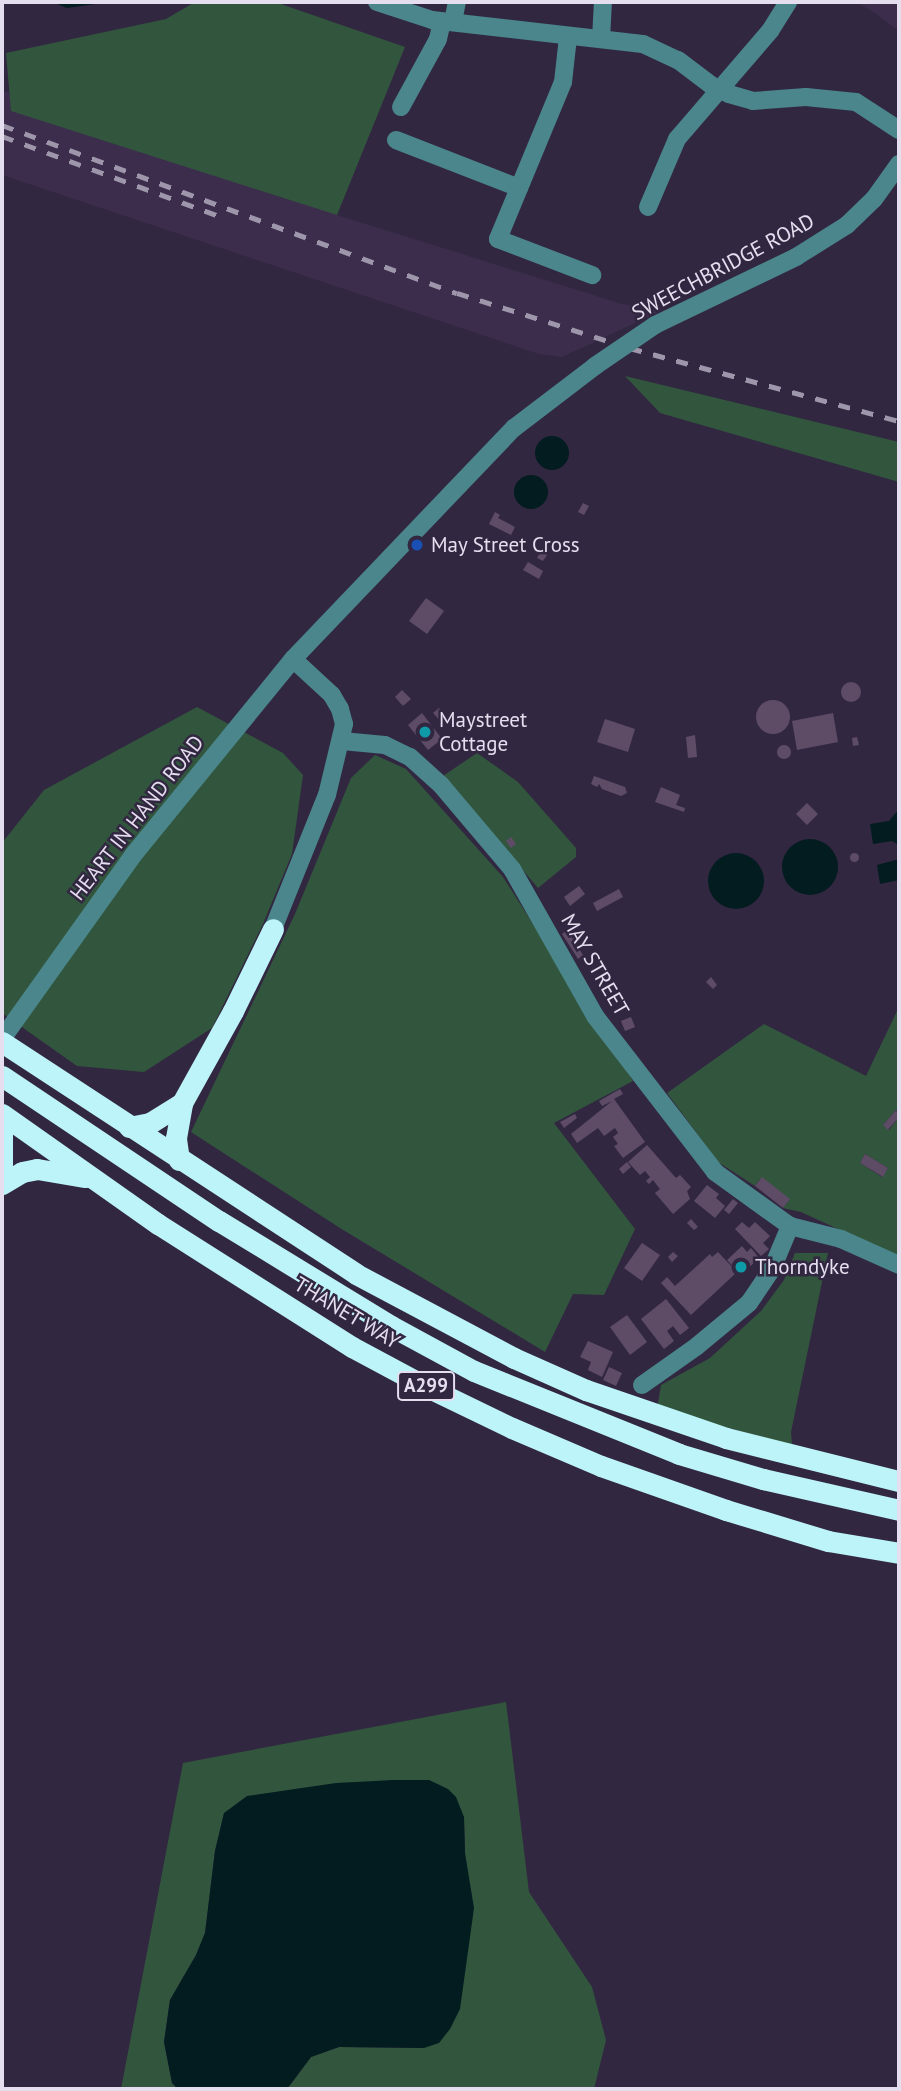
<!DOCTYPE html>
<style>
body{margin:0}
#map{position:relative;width:901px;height:2091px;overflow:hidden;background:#322741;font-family:"PT Sans",sans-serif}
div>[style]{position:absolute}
.built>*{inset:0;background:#3c2d4d}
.green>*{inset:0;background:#32563d}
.water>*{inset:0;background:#031c20}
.round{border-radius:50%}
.building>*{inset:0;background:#5e4c67}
.minor>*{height:18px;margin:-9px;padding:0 9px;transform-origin:9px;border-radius:9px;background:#4a868c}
.highway>*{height:21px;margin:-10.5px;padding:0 10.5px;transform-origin:10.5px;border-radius:10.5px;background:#bdf4f9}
.rail>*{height:4.5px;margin-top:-2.25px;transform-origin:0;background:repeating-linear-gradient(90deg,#9e96aa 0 12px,transparent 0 24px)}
.minor-bridge>*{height:18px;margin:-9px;padding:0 9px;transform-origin:9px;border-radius:9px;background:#4a868c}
.dots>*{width:19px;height:19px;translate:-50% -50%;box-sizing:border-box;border:4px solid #322741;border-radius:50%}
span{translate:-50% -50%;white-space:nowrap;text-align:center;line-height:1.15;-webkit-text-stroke:5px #322741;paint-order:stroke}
.shield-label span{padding:2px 5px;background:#322741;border:2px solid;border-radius:5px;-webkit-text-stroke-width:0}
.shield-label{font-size:19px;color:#e5deef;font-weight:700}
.street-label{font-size:21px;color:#e5deef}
.poi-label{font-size:21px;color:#e5deef}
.left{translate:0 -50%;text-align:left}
.frame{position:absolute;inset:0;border:4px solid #e5deef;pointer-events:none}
</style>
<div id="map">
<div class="built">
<i style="clip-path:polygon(856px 2px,899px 2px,899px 31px,872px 11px)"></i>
<i style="clip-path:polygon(2px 90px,337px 215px,622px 304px,663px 310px,562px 357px,539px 354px,2px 175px)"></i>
</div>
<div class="green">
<i style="clip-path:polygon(195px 2px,275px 2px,405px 47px,337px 215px,11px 111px,6px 53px,166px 19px)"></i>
<i style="clip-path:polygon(625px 376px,899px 442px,899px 482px,660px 413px)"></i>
<i style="clip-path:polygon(197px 707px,283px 753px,303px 775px,292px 854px,263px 924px,212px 1028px,144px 1072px,77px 1066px,2px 1013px,2px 843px,44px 790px)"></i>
<i style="clip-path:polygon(477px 753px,518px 782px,576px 848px,576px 857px,538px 888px,443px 776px)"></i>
<i style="clip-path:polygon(375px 755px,406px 769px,503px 877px,633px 1081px,554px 1123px,635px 1229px,604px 1295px,573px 1294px,545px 1352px,340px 1228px,191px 1132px,295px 914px,351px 778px)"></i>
<i style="clip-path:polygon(evenodd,899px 1007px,899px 1112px,896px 1110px,883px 1125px,889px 1130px,899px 1117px,899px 1257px,801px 1212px,783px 1208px,789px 1200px,761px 1178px,755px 1186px,718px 1162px,667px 1093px,764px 1024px,866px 1076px,899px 1007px,865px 1154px,888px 1168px,882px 1177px,860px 1163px,865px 1154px)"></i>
<i style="clip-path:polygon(795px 1253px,828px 1253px,791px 1432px,792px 1445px,657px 1409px,661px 1385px,710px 1358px,761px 1311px,784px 1280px)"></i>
<i style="clip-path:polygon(506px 1702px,529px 1892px,592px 1987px,606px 2040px,594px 2089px,287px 2089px,311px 2057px,339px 2047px,424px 2048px,465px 1853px,464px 1817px,429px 1780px,394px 1780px,296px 1789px,224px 1813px,215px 1851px,205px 1933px,196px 1955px,170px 2000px,164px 2042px,172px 2083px,178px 2089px,121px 2089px,183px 1763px)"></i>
</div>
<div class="water">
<i style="clip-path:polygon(52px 2px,111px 2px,67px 8px)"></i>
<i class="round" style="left:535px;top:436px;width:34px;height:34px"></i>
<i class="round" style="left:514px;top:475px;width:34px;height:34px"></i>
<i style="clip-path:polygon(899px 809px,899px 845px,892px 841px,873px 844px,870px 824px,889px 821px)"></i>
<i class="round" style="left:782px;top:839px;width:56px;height:56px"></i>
<i class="round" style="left:708px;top:853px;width:56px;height:56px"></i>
<i style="clip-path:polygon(899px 859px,899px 880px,880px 884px,877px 865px)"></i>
<i style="clip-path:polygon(394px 1780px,429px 1780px,448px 1789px,456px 1797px,464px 1817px,465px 1853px,474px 1908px,460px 2009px,450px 2029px,439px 2043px,424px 2048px,339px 2047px,311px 2057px,287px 2089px,178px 2089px,172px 2083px,164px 2042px,170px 2000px,196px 1955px,205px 1933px,215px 1851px,224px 1813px,247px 1796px,336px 1783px)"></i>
</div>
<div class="building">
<i style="clip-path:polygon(583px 503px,589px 506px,584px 515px,578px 512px)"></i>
<i style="clip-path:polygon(495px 512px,500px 515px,498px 518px,515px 527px,511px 535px,489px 524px)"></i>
<i style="clip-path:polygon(541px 551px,547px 555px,543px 561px,537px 558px)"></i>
<i style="clip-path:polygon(528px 562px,543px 571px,539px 579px,523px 570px)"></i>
<i style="clip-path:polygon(426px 598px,444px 611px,427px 634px,409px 621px)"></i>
<i class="round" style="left:841px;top:682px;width:20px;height:20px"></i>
<i style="clip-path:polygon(402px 690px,411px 699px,403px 706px,395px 697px)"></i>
<i class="round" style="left:756px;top:700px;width:34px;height:34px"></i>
<i style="clip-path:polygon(439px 708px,449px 720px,444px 725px,433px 713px)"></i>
<i style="clip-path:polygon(422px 713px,442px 739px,428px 750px,408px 725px)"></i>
<i style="clip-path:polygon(833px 713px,838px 742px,797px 750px,792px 721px)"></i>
<i style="clip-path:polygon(605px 719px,635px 729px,628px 752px,597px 742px)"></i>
<i style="clip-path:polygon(695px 735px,697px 757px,688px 758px,686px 737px)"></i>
<i style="clip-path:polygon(857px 737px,859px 745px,853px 746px,852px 738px)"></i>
<i class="round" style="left:777px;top:745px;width:14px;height:14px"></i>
<i style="clip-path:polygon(594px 776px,625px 787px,627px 793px,621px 796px,602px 789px,599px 784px,597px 787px,591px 784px)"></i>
<i style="clip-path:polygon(661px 787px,680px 795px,676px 805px,685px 808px,684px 812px,655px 802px)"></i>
<i style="clip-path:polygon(807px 803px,818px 814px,807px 825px,796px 814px)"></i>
<i style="clip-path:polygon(511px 837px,516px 844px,511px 848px,506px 841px)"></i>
<i class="round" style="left:849.5px;top:852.5px;width:9px;height:9px"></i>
<i style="clip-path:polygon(579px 886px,585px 894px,570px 906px,564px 897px)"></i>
<i style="clip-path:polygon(619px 889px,623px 897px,597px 911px,593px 903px)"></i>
<i style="clip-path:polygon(567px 930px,583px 955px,578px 959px,562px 934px)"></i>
<i style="clip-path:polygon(711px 977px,717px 985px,713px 989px,706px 982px)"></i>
<i style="clip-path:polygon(631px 1017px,635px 1027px,625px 1031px,621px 1021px)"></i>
<i style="clip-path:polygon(620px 1089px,623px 1094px,614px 1099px,645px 1142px,623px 1158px,614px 1146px,618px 1144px,613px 1137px,618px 1133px,615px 1128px,604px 1136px,598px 1128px,577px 1143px,571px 1134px,612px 1101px,602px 1106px,599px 1101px)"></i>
<i style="clip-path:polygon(896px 1110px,899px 1117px,888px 1130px,883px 1125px)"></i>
<i style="clip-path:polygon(575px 1114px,577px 1118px,564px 1128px,560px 1122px)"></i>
<i style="clip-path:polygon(647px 1145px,676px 1178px,680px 1175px,691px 1187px,687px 1191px,690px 1199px,673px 1214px,655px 1193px,660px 1189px,653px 1180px,649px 1184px,646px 1181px,650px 1177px,645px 1171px,640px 1175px,628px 1162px)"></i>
<i style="clip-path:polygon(865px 1154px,888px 1168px,883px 1177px,860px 1163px)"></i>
<i style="clip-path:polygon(627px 1162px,631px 1167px,623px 1174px,619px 1169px)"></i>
<i style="clip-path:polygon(762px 1177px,790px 1199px,783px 1208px,755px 1186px)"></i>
<i style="clip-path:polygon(707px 1185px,719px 1194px,716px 1198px,725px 1206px,715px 1218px,694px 1201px)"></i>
<i style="clip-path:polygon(733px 1199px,738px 1203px,729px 1214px,724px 1210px)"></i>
<i style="clip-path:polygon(691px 1219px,698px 1227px,694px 1230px,687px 1223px)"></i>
<i style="clip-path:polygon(742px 1222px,749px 1228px,755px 1222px,770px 1236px,763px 1243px,769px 1249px,761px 1256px,735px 1229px)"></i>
<i style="clip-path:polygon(642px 1243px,660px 1255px,642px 1281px,624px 1268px)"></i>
<i style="clip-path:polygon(742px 1246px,747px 1252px,751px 1248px,759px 1258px,741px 1275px,727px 1260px)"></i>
<i style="clip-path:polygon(673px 1252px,678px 1256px,672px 1262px,668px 1257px)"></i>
<i style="clip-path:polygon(718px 1252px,737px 1272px,691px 1315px,661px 1283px,667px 1277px,675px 1286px,710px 1254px,712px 1257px)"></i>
<i style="clip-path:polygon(666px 1299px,689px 1328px,680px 1335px,673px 1326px,667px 1331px,674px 1341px,664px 1349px,641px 1319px)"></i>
<i style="clip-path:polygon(627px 1315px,647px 1342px,630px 1355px,610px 1327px)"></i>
<i style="clip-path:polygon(588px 1341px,613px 1352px,602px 1377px,588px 1370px,591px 1362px,580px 1357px)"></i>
<i style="clip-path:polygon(609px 1367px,622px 1373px,616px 1386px,603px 1380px)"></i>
</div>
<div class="minor">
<i style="left:377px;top:2px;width:58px;rotate:18.1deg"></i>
<i style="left:432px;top:20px;width:212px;rotate:6.5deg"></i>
<i style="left:643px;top:44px;width:38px;rotate:25deg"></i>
<i style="left:678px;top:60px;width:41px;rotate:37.1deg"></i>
<i style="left:711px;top:85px;width:20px;rotate:27deg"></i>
<i style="left:729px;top:94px;width:25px;rotate:16deg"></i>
<i style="left:753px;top:101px;width:53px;rotate:-4.3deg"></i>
<i style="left:806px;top:97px;width:50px;rotate:5.7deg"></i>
<i style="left:856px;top:102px;width:51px;rotate:33.1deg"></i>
<i style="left:453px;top:22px;width:20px;rotate:-79deg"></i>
<i style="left:568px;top:37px;width:45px;rotate:96.3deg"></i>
<i style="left:563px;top:82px;width:170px;rotate:112.5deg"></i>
<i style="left:498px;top:239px;width:101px;rotate:21deg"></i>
<i style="left:601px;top:39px;width:37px;rotate:-87deg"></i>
<i style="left:401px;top:107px;width:77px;rotate:-61.4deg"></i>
<i style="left:438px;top:39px;width:18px;rotate:-77deg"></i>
<i style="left:396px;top:140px;width:132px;rotate:21.3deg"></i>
<i style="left:648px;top:207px;width:74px;rotate:-66.9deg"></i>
<i style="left:677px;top:139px;width:143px;rotate:-49.3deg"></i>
<i style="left:770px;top:31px;width:34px;rotate:-58deg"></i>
<i style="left:655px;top:325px;width:157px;rotate:-25.7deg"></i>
<i style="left:796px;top:257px;width:60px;rotate:-32.1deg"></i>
<i style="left:847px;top:225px;width:37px;rotate:-44deg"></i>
<i style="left:874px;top:199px;width:43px;rotate:-54.5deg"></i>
<i style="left:342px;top:741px;width:43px;rotate:5.3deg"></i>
<i style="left:385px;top:745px;width:28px;rotate:26deg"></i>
<i style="left:410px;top:757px;width:42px;rotate:42.1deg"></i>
<i style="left:441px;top:785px;width:110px;rotate:49.8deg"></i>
<i style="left:512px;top:869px;width:169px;rotate:60.5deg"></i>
<i style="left:595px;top:1016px;width:197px;rotate:52.4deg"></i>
<i style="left:715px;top:1172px;width:92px;rotate:35.8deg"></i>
<i style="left:790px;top:1226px;width:53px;rotate:14.3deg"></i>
<i style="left:841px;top:1239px;width:64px;rotate:24.1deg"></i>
<i style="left:273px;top:929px;width:144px;rotate:-68.1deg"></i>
<i style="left:327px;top:795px;width:73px;rotate:-76.5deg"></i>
<i style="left:344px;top:724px;width:16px;rotate:-105deg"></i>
<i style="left:340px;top:709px;width:16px;rotate:-120deg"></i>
<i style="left:332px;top:695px;width:53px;rotate:-137.3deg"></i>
<i style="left:2px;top:1039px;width:227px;rotate:-54.5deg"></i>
<i style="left:134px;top:854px;width:252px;rotate:-50.8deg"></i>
<i style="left:293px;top:659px;width:320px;rotate:-46.3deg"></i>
<i style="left:514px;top:428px;width:102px;rotate:-37.4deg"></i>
<i style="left:642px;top:1385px;width:67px;rotate:-35.3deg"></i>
<i style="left:697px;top:1346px;width:67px;rotate:-39.6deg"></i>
<i style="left:749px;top:1303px;width:41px;rotate:-55.9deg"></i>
<i style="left:772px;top:1269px;width:47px;rotate:-67.3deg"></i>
</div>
<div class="highway">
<i style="left:2px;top:1042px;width:423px;rotate:33.2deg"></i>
<i style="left:356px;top:1274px;width:179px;rotate:28deg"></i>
<i style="left:514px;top:1358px;width:79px;rotate:24deg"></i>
<i style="left:586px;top:1390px;width:148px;rotate:18.9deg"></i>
<i style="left:726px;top:1438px;width:178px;rotate:14deg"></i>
<i style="left:2px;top:1076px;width:261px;rotate:33.8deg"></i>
<i style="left:219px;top:1221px;width:202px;rotate:31.4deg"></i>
<i style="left:391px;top:1326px;width:94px;rotate:28.5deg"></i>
<i style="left:474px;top:1371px;width:221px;rotate:22deg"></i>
<i style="left:679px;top:1454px;width:88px;rotate:16.6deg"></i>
<i style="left:763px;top:1479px;width:139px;rotate:12.8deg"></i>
<i style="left:2px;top:1114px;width:191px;rotate:35.2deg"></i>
<i style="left:158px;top:1224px;width:230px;rotate:32.4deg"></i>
<i style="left:352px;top:1347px;width:81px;rotate:28.2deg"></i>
<i style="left:423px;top:1385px;width:99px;rotate:25.8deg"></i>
<i style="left:512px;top:1428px;width:97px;rotate:23.1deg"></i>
<i style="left:601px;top:1466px;width:133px;rotate:19.4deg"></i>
<i style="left:726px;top:1510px;width:107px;rotate:16.9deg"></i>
<i style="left:828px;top:1541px;width:72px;rotate:9.6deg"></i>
<i style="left:129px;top:1127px;width:21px;rotate:-11deg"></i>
<i style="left:150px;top:1123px;width:38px;rotate:-32deg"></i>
<i style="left:2px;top:1128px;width:39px;rotate:90deg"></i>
<i style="left:179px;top:1160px;width:22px;rotate:-98deg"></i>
<i style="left:176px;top:1138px;width:36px;rotate:-80deg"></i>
<i style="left:182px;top:1103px;width:105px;rotate:-61deg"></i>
<i style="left:233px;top:1011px;width:91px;rotate:-64deg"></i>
<i style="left:2px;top:1184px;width:23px;rotate:-31deg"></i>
<i style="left:22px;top:1172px;width:15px;rotate:-11deg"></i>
<i style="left:37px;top:1169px;width:49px;rotate:9.5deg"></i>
</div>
<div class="rail">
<i style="left:2px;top:125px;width:485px;rotate:20.3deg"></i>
<i style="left:457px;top:293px;width:182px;rotate:17.6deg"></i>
<i style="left:630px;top:348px;width:279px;rotate:15.2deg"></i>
<i style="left:2px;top:136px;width:234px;rotate:20.2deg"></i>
</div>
<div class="minor-bridge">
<i style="left:595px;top:366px;width:73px;rotate:-34.3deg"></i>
</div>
<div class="dots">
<i style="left:417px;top:545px;background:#1a4fb4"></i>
<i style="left:425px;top:732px;background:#0f9aa8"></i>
<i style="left:741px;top:1267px;background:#0f9aa8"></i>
</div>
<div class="shield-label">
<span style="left:426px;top:1386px">A299</span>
</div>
<div class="street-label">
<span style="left:723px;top:267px;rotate:-28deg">SWEECHBRIDGE ROAD</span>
<span style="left:137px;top:818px;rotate:-52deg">HEART IN HAND ROAD</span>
<span style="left:595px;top:965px;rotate:60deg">MAY STREET</span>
<span style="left:347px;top:1313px;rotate:31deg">THANET WAY</span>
</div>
<div class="poi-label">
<span class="left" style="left:431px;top:545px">May Street Cross</span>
<span class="left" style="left:439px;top:732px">Maystreet<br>Cottage</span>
<span class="left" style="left:755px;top:1267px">Thorndyke</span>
</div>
<div class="frame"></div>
</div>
